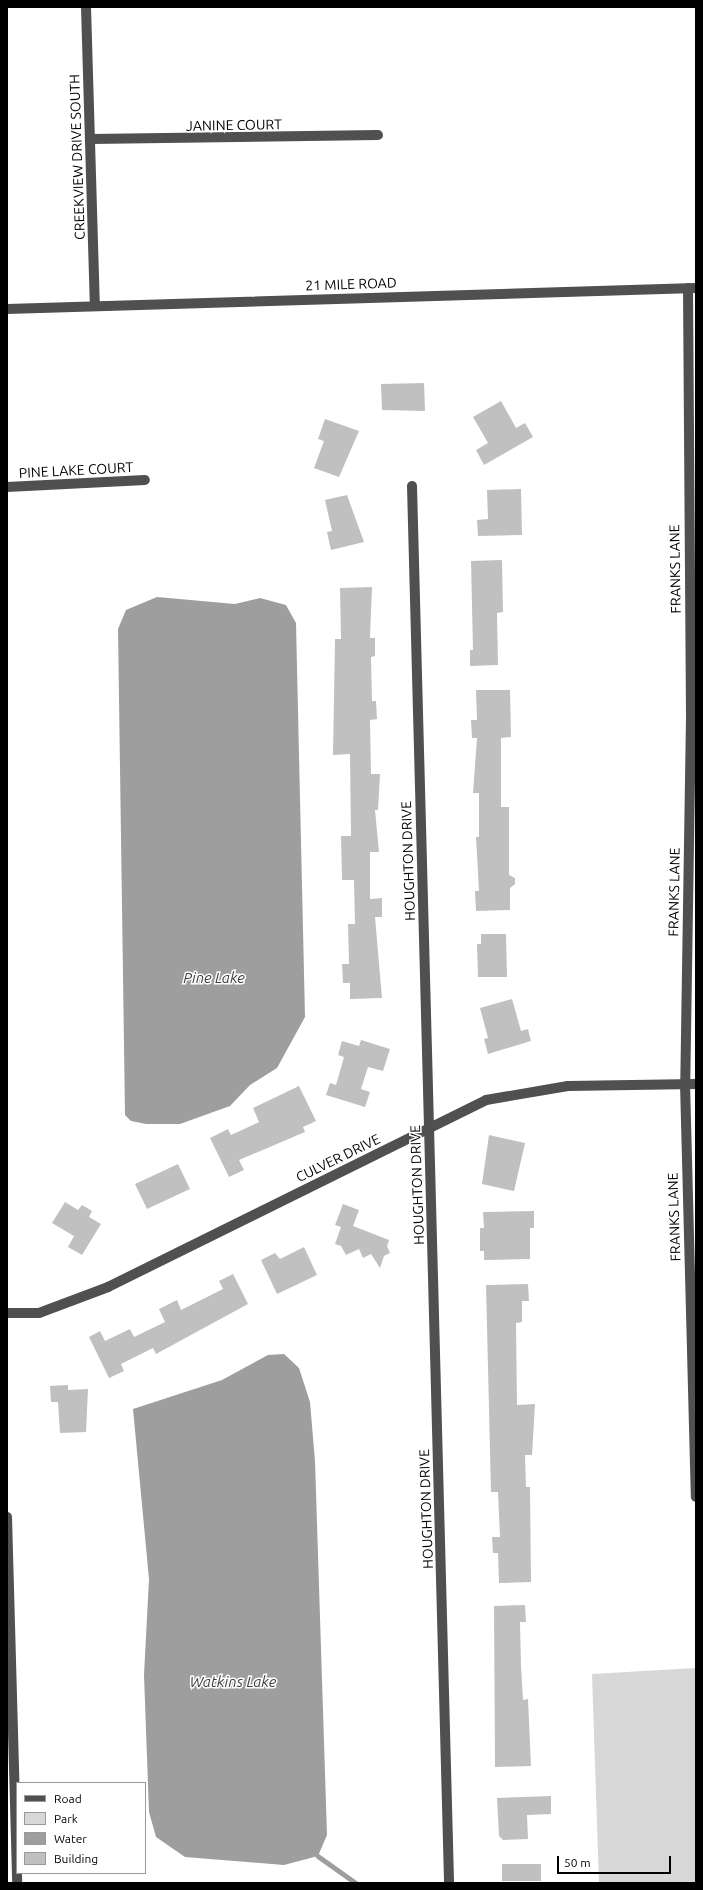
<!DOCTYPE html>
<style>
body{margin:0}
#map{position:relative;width:703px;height:1890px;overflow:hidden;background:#fff;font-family:Ubuntu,sans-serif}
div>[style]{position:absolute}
.green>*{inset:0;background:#d7d7d7}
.water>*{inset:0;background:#9e9e9e}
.stream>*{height:4.5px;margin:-2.25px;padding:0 2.25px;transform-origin:2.25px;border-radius:2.25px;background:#9e9e9e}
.building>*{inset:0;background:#c0c0c0}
.minor>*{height:10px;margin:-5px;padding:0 5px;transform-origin:5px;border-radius:5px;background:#505050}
span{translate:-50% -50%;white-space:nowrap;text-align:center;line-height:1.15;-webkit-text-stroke:3px #fff;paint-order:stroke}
.street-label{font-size:14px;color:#000}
.water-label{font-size:15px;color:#3f3f3f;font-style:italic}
.frame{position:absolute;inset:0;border:8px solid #000;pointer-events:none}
.legend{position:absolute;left:16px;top:1782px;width:130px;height:92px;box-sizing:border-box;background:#fff;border:1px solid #999;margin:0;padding:5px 7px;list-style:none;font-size:12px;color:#000}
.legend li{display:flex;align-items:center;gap:8px;height:20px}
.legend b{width:20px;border:1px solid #999}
.scale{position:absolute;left:557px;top:1856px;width:114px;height:18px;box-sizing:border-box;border:2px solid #000;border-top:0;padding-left:5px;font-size:12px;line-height:14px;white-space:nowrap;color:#000;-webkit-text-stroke:3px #fff;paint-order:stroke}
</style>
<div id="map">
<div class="green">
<i style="clip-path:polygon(696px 1668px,696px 1883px,599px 1883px,592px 1674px)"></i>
</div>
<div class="water">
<i style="clip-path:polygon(157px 597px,235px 604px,260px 598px,286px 605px,296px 623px,305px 1017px,277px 1068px,250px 1085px,230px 1106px,180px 1124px,146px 1124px,131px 1121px,125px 1115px,118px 629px,126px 610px)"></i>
<i style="clip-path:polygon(284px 1354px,299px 1368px,310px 1402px,315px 1461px,327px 1835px,318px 1856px,284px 1865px,185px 1857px,156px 1837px,149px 1812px,144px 1675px,149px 1579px,133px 1409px,222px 1380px,268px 1355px)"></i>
</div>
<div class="stream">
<i style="left:318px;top:1856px;width:47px;rotate:35.4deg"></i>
</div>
<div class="building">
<i style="clip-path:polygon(424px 383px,425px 411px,382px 410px,381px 384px)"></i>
<i style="clip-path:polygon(501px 401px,516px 428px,525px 423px,533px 437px,484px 465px,476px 450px,488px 443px,473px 417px)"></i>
<i style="clip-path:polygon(325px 419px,359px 431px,339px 477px,314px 468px,324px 441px,318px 439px)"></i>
<i style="clip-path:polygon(521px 489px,522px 535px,478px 536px,477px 520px,488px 519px,487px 490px)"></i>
<i style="clip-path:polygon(347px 495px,364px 542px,331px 550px,327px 532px,332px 531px,325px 500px)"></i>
<i style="clip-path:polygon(502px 560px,503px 612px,497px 613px,498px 665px,470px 666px,470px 650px,473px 650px,471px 561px)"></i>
<i style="clip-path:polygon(372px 587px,370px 638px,375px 638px,375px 656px,371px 657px,372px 701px,376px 701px,377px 719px,370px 720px,371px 774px,380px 774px,378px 810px,375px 810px,379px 852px,370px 852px,370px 899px,382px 898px,382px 917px,375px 917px,382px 998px,350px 999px,350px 983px,343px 983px,342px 964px,349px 964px,348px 924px,355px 924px,354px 880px,342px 880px,341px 836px,351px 836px,350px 754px,333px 755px,335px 639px,341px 639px,340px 588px)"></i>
<i style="clip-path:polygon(476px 690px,510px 690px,511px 737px,501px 738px,501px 807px,509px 807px,509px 875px,515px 878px,515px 884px,510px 888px,510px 910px,476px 911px,475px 891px,479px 891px,476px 837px,479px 837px,479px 793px,473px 793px,477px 738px,472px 738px,471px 720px,477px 720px)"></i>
<i style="clip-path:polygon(481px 934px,506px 934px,507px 977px,478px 977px,477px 944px,481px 944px)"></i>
<i style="clip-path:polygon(512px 999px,521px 1031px,528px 1029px,531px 1041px,488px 1054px,484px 1039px,488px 1038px,480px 1008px)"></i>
<i style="clip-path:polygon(361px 1040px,390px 1049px,383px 1071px,368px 1067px,361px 1089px,370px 1092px,365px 1107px,326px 1095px,330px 1083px,336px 1085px,344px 1057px,338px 1055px,342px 1041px,359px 1046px)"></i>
<i style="clip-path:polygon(299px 1086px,316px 1121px,303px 1127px,305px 1132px,239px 1160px,244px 1170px,229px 1177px,210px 1138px,228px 1129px,231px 1135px,259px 1122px,253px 1108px)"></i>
<i style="clip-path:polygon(489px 1135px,525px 1143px,514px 1191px,482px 1184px)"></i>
<i style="clip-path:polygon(178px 1164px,190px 1189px,147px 1209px,135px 1184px)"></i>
<i style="clip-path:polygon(65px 1202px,78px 1210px,82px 1205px,92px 1211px,89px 1217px,101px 1224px,82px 1255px,68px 1247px,74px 1236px,52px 1223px)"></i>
<i style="clip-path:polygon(343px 1204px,359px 1210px,353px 1226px,389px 1240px,387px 1246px,390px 1253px,384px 1256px,380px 1268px,371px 1254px,363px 1258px,359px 1249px,346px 1255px,341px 1246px,335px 1244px,341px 1227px,335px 1225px)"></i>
<i style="clip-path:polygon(534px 1211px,534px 1228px,530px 1228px,530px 1259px,484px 1260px,484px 1251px,480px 1251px,480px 1228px,484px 1228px,483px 1212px)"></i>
<i style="clip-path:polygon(304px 1247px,317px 1275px,277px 1294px,261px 1260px,275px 1253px,280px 1259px)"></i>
<i style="clip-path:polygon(233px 1274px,248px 1304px,156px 1354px,153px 1348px,121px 1364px,124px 1371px,109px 1378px,89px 1337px,100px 1331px,105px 1341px,130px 1329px,134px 1337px,165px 1322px,159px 1309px,177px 1300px,181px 1310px,223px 1289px,219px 1281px)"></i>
<i style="clip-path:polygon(528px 1284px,529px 1301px,522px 1301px,522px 1322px,516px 1323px,517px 1405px,535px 1404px,532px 1455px,525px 1455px,526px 1487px,530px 1487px,531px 1582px,499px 1583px,498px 1553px,493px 1553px,492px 1537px,500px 1537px,498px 1492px,491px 1492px,486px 1285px)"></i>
<i style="clip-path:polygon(68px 1385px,68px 1390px,88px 1389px,86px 1432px,60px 1433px,58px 1402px,51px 1402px,50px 1386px)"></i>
<i style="clip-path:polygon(525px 1605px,526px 1622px,520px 1622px,521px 1665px,523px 1700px,528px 1699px,531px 1766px,495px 1767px,494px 1606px)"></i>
<i style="clip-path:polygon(551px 1796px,551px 1814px,527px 1815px,528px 1839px,503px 1840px,499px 1836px,497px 1798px)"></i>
<i style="clip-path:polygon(502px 1864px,541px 1864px,541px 1881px,502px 1881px)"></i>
</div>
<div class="minor">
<i style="left:86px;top:7px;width:299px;rotate:88.3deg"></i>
<i style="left:91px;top:139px;width:287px;rotate:-0.8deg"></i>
<i style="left:688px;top:288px;width:429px;rotate:89.6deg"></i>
<i style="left:691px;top:717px;width:366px;rotate:90.9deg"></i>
<i style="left:685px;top:1083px;width:414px;rotate:88.5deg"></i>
<i style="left:7px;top:309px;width:689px;rotate:-1.75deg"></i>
<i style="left:412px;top:486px;width:1397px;rotate:88.48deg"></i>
<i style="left:7px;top:487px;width:138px;rotate:-2.9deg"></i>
<i style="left:7px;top:1313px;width:32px"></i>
<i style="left:39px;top:1313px;width:74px;rotate:-20.6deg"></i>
<i style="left:108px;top:1287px;width:422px;rotate:-26.3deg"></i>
<i style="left:486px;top:1100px;width:83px;rotate:-9.7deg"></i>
<i style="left:568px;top:1086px;width:128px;rotate:-0.9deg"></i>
<i style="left:7px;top:1517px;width:366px;rotate:88.4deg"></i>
</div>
<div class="street-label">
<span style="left:234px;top:125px;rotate:-1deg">JANINE COURT</span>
<span style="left:77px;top:157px;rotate:-92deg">CREEKVIEW DRIVE SOUTH</span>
<span style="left:351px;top:284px;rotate:-2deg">21 MILE ROAD</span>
<span style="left:76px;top:470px;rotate:-3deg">PINE LAKE COURT</span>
<span style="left:675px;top:569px;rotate:-91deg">FRANKS LANE</span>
<span style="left:408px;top:861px;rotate:-92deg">HOUGHTON DRIVE</span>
<span style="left:674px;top:892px;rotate:-89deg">FRANKS LANE</span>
<span style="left:338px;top:1158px;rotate:-26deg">CULVER DRIVE</span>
<span style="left:417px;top:1185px;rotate:-92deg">HOUGHTON DRIVE</span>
<span style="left:674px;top:1217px;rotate:-92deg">FRANKS LANE</span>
<span style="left:426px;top:1509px;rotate:-92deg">HOUGHTON DRIVE</span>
</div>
<div class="water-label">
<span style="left:214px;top:978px">Pine Lake</span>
<span style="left:233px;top:1682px">Watkins Lake</span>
</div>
<div class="frame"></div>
<ul class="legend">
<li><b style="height:5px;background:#505050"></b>Road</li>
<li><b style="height:11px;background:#d7d7d7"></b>Park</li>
<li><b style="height:11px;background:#9e9e9e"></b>Water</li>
<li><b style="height:11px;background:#c0c0c0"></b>Building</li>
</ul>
<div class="scale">50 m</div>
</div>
